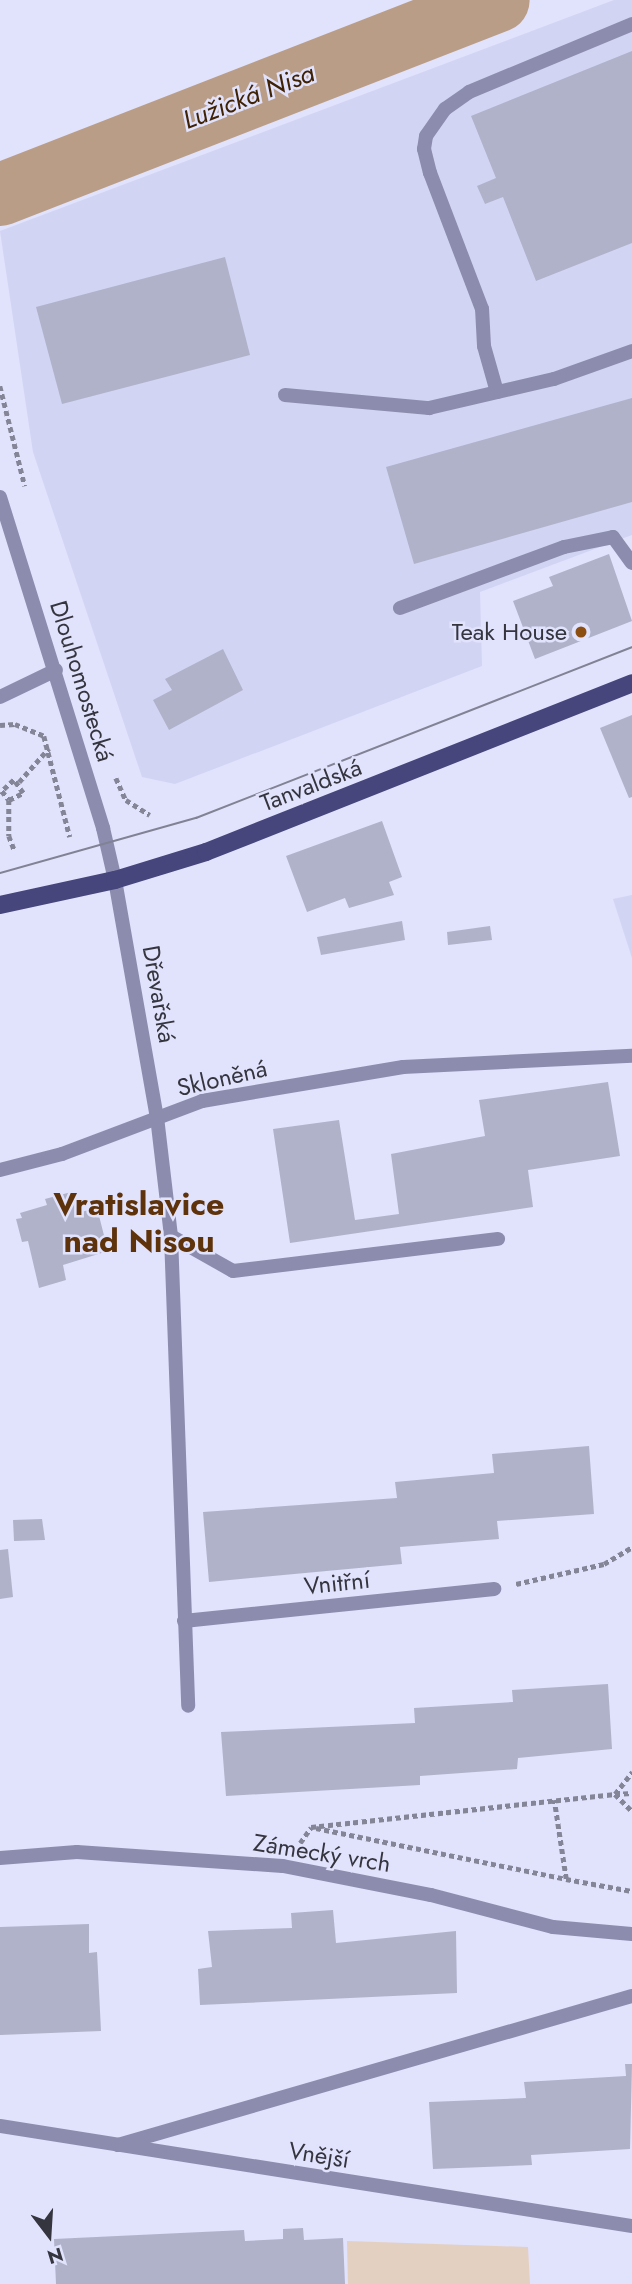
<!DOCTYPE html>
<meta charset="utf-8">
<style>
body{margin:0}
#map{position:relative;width:632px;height:2284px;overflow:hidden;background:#e1e2fc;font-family:Jost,sans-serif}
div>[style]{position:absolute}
.built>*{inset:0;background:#d2d4f3}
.green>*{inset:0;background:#e4d0c1}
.river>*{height:63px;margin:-31.5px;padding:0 31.5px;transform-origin:31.5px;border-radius:31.5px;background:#ba9d87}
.building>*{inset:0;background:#b0b2ca}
.path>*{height:4.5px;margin-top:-2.25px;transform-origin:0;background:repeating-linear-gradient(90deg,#848596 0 5px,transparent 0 8.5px)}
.service>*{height:14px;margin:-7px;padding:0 7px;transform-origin:7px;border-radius:7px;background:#8c8dae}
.minor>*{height:14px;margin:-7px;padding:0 7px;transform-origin:7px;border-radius:7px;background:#8c8dae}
.tertiary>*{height:14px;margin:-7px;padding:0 7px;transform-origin:7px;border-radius:7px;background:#8c8dae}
.primary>*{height:18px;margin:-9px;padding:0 9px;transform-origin:9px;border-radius:9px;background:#46457c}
.tram>*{height:2px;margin:-1px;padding:0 1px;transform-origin:1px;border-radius:1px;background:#818294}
.dots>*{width:19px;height:19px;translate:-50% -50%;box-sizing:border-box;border:4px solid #e1e2fc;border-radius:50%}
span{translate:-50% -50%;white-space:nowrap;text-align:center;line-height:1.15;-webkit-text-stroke:5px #e1e2fc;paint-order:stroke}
.poi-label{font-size:24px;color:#34353f}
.right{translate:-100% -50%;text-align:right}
.street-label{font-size:24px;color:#34353f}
.water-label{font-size:26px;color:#3f2104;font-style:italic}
.district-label{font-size:32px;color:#5e330b;font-weight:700}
.north{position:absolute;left:14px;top:2200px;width:70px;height:70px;-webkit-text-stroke:5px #e1e2fc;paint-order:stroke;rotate:163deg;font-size:19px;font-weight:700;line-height:28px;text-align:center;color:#34353f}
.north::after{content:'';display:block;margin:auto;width:24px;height:32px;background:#34353f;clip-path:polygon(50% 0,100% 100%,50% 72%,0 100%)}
</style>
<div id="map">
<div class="built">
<i style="clip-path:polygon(614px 0,632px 0,632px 535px,480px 592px,482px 666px,175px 784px,142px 777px,33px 452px,0 231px)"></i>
<i style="clip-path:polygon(632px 895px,632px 958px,613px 899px)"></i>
</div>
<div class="green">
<i style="clip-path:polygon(347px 2241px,528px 2247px,530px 2284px,348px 2284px)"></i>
</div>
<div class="river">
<i style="left:0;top:194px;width:534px;rotate:-21.28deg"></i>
</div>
<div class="building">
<i style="clip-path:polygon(632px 51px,632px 243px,536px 281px,503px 197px,485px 204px,477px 186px,496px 178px,471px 116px)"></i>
<i style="clip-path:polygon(225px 257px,250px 355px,62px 404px,36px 307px)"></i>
<i style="clip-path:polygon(632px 398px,632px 502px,414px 564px,386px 467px)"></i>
<i style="clip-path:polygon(609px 554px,632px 621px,535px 659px,513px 601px,553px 586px,549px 577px)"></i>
<i style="clip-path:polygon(223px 649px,243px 690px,169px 730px,153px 700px,172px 690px,165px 679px)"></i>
<i style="clip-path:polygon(632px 715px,632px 797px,629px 798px,600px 728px)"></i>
<i style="clip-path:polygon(382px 821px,402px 877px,389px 882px,394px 895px,349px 908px,345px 898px,307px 912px,286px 856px)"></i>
<i style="clip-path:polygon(402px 921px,405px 940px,321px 955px,317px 937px)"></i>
<i style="clip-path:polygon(490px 926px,492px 940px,448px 945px,447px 932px)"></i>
<i style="clip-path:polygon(608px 1082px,620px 1156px,528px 1170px,533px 1207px,290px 1243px,273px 1129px,339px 1120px,355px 1220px,399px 1214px,391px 1154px,485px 1136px,479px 1100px)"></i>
<i style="clip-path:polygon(75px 1191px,81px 1212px,97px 1208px,108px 1251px,63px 1265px,66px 1280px,39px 1288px,28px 1241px,22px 1242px,16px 1219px,22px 1218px,20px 1213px,47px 1205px,45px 1199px)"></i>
<i style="clip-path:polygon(589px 1446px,594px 1514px,497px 1521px,499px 1539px,400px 1547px,402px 1564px,209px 1582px,203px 1512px,397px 1498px,395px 1482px,494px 1473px,492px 1454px)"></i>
<i style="clip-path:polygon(42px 1519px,45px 1540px,14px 1541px,13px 1520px)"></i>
<i style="clip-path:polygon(8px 1549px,13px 1597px,0 1599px,0 1550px)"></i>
<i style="clip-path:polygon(608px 1684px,612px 1749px,518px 1758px,517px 1769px,420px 1776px,420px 1785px,226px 1796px,221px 1732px,415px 1723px,414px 1708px,513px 1702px,512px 1690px)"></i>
<i style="clip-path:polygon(333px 1910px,336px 1943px,456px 1931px,457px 1993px,200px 2005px,198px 1969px,212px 1967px,208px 1931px,292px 1928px,291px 1913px)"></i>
<i style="clip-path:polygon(89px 1924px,89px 1953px,97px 1952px,101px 2031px,0 2035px,0 1927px)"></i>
<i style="clip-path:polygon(625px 2064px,632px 2064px,630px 2149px,531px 2155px,532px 2165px,433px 2169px,429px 2102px,526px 2098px,524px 2082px,626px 2076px)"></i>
<i style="clip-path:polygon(303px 2228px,304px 2240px,343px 2238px,345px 2284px,56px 2284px,54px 2239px,244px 2230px,245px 2241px,283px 2239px,283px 2229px)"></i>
</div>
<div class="path">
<i style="left:0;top:386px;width:103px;rotate:76deg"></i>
<i style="left:0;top:725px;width:15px;rotate:-4deg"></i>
<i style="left:15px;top:724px;width:31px;rotate:22deg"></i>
<i style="left:44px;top:736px;width:104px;rotate:75.6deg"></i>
<i style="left:116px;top:778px;width:24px;rotate:66deg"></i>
<i style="left:126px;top:800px;width:28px;rotate:32deg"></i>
<i style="left:19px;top:782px;width:45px;rotate:-48.6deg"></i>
<i style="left:9px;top:800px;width:16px;rotate:-27deg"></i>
<i style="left:23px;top:793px;width:16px;rotate:-125deg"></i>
<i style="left:14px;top:780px;width:16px;rotate:137deg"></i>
<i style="left:2px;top:791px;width:11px;rotate:52deg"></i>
<i style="left:9px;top:800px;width:36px;rotate:90deg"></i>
<i style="left:9px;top:836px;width:14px;rotate:69deg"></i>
<i style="left:516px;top:1584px;width:90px;rotate:-12.8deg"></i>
<i style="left:604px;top:1564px;width:33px;rotate:-31deg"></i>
<i style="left:615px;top:1794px;width:24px;rotate:45deg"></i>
<i style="left:615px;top:1794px;width:17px;rotate:-3deg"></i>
<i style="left:316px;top:1828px;width:255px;rotate:11.5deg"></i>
<i style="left:566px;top:1879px;width:80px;rotate:-98.6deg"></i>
<i style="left:300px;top:1843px;width:19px;rotate:-55deg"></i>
<i style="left:311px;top:1827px;width:306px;rotate:-6.2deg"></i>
<i style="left:615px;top:1794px;width:28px;rotate:-52deg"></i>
<i style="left:566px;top:1879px;width:67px;rotate:10.3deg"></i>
</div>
<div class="service">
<i style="left:497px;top:392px;width:48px;rotate:-105.8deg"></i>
<i style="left:484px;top:346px;width:37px;rotate:-93deg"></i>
<i style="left:482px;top:309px;width:146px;rotate:-110.9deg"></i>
<i style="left:430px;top:173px;width:25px;rotate:-104deg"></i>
<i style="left:424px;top:149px;width:13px;rotate:-81deg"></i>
<i style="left:426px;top:136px;width:33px;rotate:-55deg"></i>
<i style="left:445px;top:109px;width:29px;rotate:-35deg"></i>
<i style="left:469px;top:92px;width:177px;rotate:-22.6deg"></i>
<i style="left:285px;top:395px;width:145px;rotate:5.2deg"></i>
<i style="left:429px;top:408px;width:128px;rotate:-13.1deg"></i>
<i style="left:554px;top:379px;width:83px;rotate:-19.7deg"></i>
<i style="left:400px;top:608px;width:175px;rotate:-20.4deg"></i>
<i style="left:564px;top:547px;width:50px;rotate:-11.5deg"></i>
<i style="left:613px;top:537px;width:32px;rotate:54deg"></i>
<i style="left:171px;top:1236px;width:71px;rotate:29.4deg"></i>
<i style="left:233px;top:1271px;width:267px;rotate:-6.9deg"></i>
</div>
<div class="minor">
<i style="left:0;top:697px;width:62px;rotate:-25.7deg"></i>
<i style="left:115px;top:880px;width:241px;rotate:80deg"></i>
<i style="left:157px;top:1117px;width:120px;rotate:83.3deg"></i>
<i style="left:171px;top:1236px;width:470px;rotate:87.9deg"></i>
<i style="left:0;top:1170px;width:64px;rotate:-14.5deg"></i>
<i style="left:62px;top:1154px;width:150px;rotate:-20.7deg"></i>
<i style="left:202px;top:1101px;width:204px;rotate:-9.6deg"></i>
<i style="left:403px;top:1067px;width:229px;rotate:-2.8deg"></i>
<i style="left:184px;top:1621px;width:312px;rotate:-5.9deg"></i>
<i style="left:0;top:1858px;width:77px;rotate:-4.5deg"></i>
<i style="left:77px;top:1852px;width:206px;rotate:3.9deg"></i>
<i style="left:283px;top:1866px;width:151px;rotate:11.1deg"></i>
<i style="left:431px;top:1895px;width:126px;rotate:14.7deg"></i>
<i style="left:553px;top:1927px;width:79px;rotate:5.1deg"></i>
<i style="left:0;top:2126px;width:640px;rotate:8.99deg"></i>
<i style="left:118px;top:2145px;width:535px;rotate:-16.17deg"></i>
</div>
<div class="tertiary">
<i style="left:0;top:497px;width:347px;rotate:72.7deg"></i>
<i style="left:103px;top:828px;width:53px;rotate:77deg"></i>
</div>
<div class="primary">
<i style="left:0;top:905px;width:118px;rotate:-12.3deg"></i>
<i style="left:115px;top:880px;width:95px;rotate:-17.1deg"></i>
<i style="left:206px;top:852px;width:458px;rotate:-21.6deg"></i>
</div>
<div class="tram">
<i style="left:0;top:873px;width:204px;rotate:-15.7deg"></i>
<i style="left:196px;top:818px;width:468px;rotate:-21.4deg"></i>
</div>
<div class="dots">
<i style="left:581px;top:632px;background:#8c4e11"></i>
</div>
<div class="poi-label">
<span class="right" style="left:567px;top:632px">Teak House</span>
</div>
<div class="street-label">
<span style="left:82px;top:681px;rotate:73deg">Dlouhomostecká</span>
<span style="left:311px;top:785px;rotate:-21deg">Tanvaldská</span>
<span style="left:159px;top:994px;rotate:80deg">Dřevařská</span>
<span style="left:222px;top:1078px;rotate:-13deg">Skloněná</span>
<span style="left:337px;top:1583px;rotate:-6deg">Vnitřní</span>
<span style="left:322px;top:1853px;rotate:9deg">Zámecký vrch</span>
<span style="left:319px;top:2155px;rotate:9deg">Vnější</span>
</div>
<div class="water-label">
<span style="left:249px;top:97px;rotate:-21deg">Lužická Nisa</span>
</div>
<div class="district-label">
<span style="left:139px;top:1223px">Vratislavice<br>nad Nisou</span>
</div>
<div class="north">N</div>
</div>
